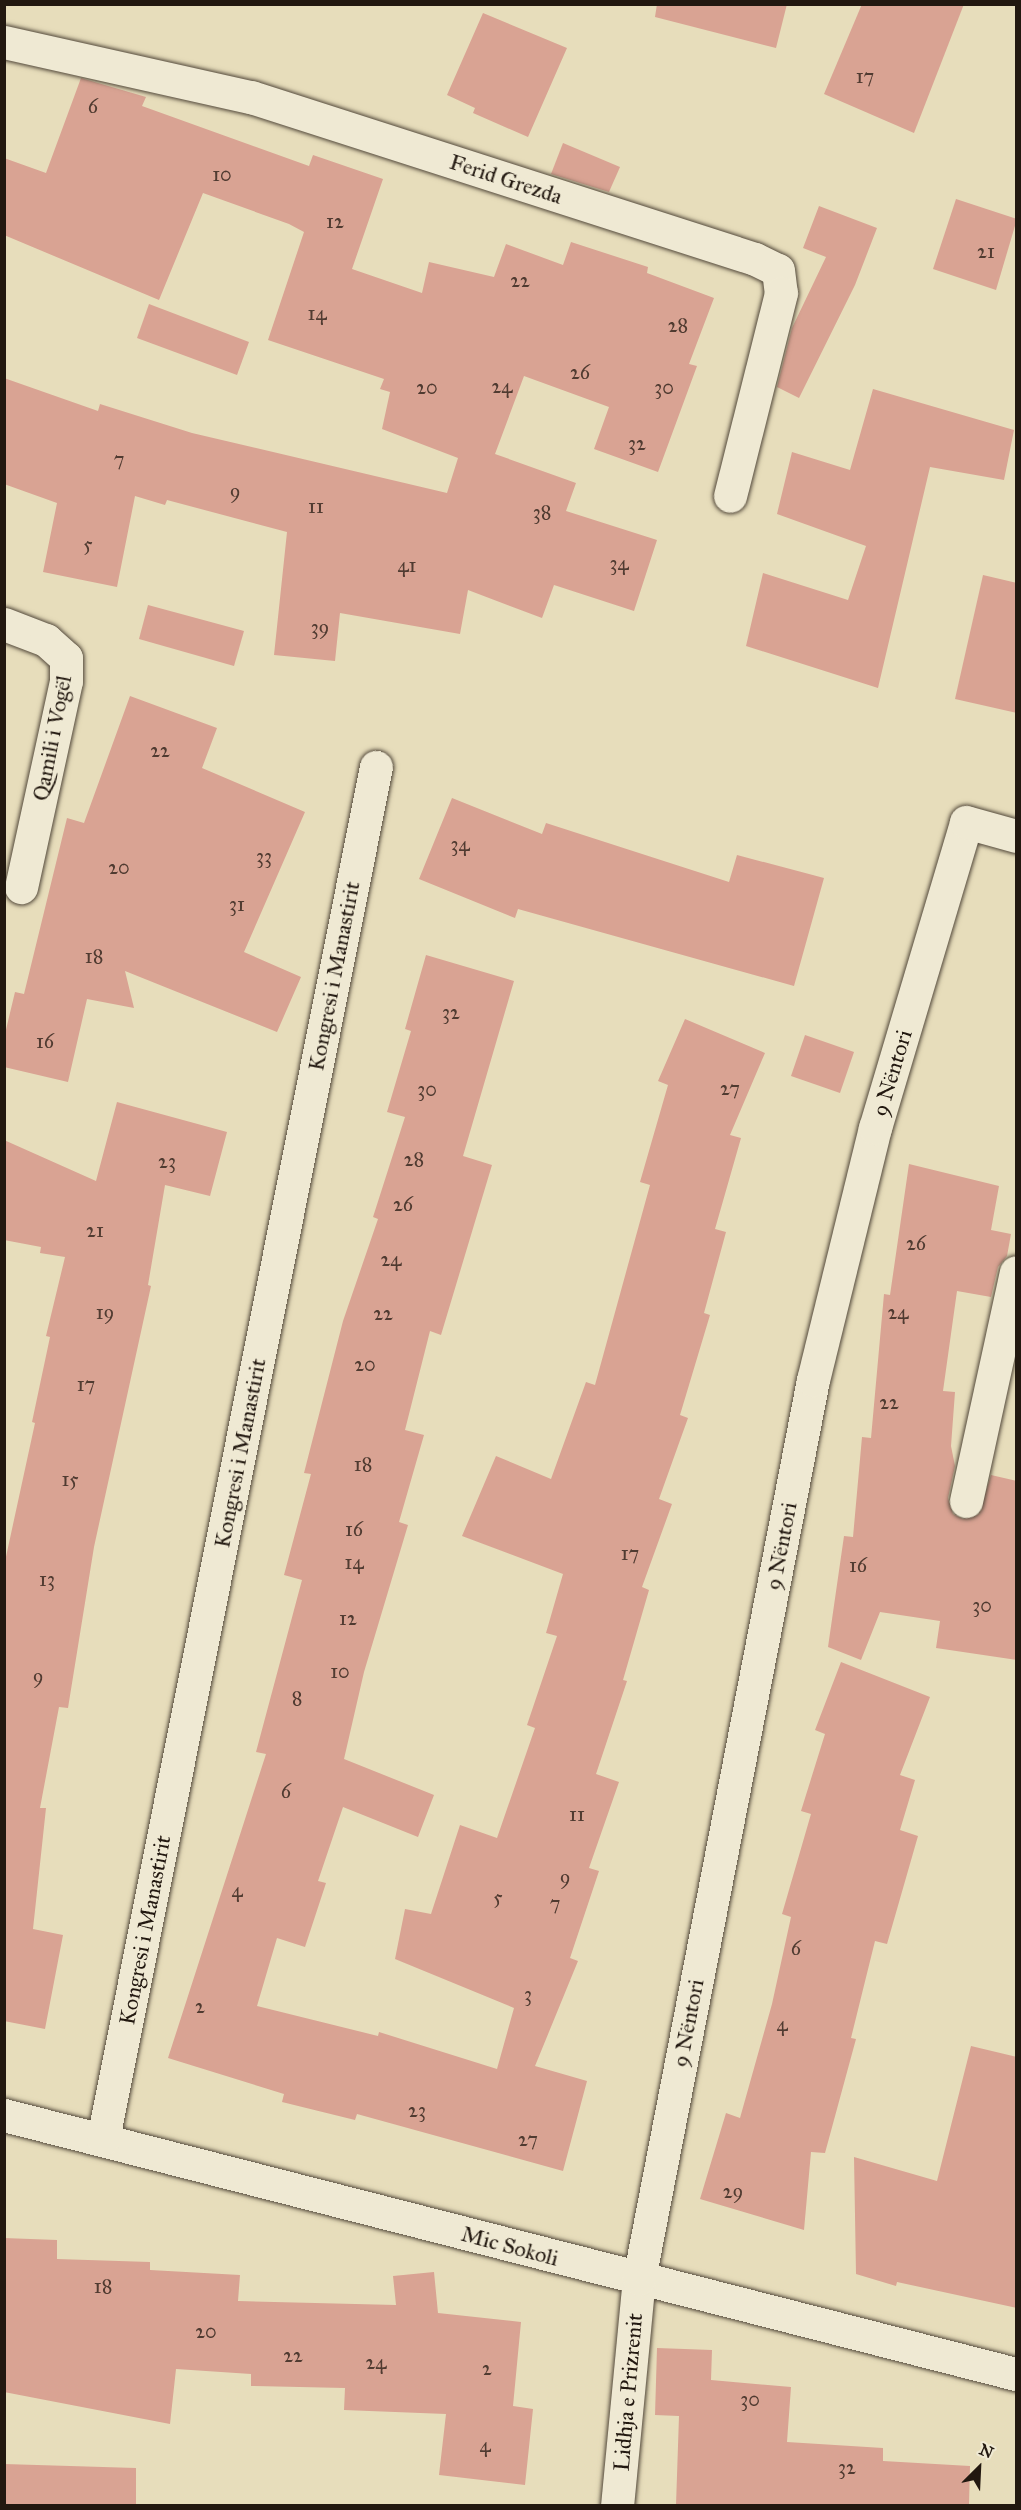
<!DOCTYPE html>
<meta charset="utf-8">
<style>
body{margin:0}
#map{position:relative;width:1021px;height:2510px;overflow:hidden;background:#e7ddbb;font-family:"IM FELL Great Primer",serif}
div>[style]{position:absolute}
.building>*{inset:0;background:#d9a393}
.roads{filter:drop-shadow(0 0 2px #53493b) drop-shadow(0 0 2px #53493b)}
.pedestrian>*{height:33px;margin:-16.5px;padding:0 16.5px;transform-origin:16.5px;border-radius:16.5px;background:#efe9d3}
.minor>*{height:33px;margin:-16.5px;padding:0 16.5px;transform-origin:16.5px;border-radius:16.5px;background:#efe9d3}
span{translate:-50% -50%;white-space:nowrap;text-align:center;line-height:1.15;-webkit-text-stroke:4.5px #efe9d3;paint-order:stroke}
.number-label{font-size:20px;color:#503b31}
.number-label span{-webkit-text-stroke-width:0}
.street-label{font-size:22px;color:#221810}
.frame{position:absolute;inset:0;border:6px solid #221810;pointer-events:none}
.north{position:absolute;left:949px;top:2438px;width:60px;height:60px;-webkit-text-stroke:4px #efe9d3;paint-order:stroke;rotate:24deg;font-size:16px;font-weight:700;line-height:24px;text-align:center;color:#221810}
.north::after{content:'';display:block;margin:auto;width:21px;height:27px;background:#221810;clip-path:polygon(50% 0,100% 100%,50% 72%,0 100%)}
</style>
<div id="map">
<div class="building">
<i style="clip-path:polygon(657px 4px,787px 4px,776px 48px,655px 17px)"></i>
<i style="clip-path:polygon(862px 4px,964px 4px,914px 133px,824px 94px)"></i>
<i style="clip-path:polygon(483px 13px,567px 48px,528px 137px,473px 113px,475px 108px,447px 95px)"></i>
<i style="clip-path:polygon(81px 78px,146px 97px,142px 106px,309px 166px,313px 155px,383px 179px,352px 269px,422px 293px,429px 262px,494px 277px,506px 244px,563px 265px,571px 242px,648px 267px,647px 273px,714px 298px,689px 364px,697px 366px,658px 472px,594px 449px,609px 407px,524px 376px,495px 454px,576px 483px,566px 511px,657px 540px,634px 611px,554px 585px,542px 618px,468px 590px,460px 634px,340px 613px,335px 661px,274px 655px,287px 532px,167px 500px,165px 505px,135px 496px,117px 587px,43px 572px,57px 503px,4px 484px,4px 378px,98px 411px,100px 404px,192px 433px,447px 493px,458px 458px,382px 429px,390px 392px,380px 389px,384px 379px,268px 340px,304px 232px,289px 224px,203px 193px,159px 300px,4px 235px,4px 158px,46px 173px)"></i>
<i style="clip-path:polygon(563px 143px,620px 167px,609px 192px,551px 174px)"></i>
<i style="clip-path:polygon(956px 199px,1017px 219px,996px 290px,933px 269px)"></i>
<i style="clip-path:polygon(819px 206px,877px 228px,855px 285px,799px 398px,777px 387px,792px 328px,826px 257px,803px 248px)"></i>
<i style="clip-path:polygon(149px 304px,249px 342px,237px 375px,137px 338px)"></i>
<i style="clip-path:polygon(873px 389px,1014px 430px,1004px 480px,930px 467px,878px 688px,746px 646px,763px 573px,848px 600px,866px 546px,777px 514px,792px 452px,850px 470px)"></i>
<i style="clip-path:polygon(983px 575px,1017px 583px,1017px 713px,955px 699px)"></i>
<i style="clip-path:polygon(148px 605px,244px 631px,234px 666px,139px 639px)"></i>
<i style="clip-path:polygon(130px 696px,217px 728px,202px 768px,305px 812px,244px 952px,301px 977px,277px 1032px,125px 971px,134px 1008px,87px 999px,68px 1082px,4px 1067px,4px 1038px,15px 992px,24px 994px,67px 818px,84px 823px)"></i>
<i style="clip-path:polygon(452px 798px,542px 834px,546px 823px,729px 882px,737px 855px,824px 878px,794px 986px,518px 909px,515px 918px,419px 879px)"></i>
<i style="clip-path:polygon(426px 955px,514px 981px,463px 1156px,492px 1165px,441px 1335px,430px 1331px,405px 1430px,424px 1435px,399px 1522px,408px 1525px,364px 1672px,344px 1759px,434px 1795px,418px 1837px,343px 1807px,318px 1881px,326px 1883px,305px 1947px,277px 1938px,257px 2006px,378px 2036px,379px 2032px,497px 2069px,514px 2008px,395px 1959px,405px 1909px,431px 1914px,460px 1825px,497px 1838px,535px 1728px,527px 1725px,557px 1636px,546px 1633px,563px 1574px,462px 1536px,496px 1456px,551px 1479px,586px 1382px,595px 1385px,650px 1185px,640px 1182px,668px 1085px,658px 1081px,685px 1019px,765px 1053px,730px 1135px,741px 1138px,715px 1229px,726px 1232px,704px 1313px,710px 1315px,680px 1415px,688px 1418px,659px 1499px,672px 1504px,642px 1587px,649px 1590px,623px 1680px,627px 1681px,596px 1774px,619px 1782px,589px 1868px,599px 1871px,570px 1958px,578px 1961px,535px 2066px,587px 2081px,563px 2171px,357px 2114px,355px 2120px,282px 2102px,284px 2094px,168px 2058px,266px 1754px,256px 1752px,302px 1580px,284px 1575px,311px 1474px,304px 1473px,343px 1321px,378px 1219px,373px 1217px,405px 1117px,387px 1112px,411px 1031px,405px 1029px)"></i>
<i style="clip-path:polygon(805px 1035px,854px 1052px,840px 1093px,791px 1076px)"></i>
<i style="clip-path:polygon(117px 1102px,227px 1132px,210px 1196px,165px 1185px,148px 1285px,151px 1286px,94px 1547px,68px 1708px,59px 1707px,40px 1808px,46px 1808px,33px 1929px,63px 1935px,45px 2029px,4px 2021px,4px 1566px,35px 1423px,32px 1422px,50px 1337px,46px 1336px,65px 1257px,40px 1253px,41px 1247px,4px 1240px,4px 1140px,96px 1181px)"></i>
<i style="clip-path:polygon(909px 1164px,999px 1186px,991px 1230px,1011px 1234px,1007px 1256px,998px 1267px,991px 1297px,957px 1291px,943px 1391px,955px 1392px,951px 1446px,955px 1466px,948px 1498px,953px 1514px,963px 1519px,979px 1514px,991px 1475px,1017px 1481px,1017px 1660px,936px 1648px,940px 1621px,880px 1612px,861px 1660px,828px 1647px,844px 1536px,853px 1537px,862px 1437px,871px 1438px,884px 1294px,890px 1295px)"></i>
<i style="clip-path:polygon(841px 1662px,930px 1697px,900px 1775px,915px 1780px,900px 1830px,918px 1836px,887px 1944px,875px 1941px,851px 2038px,856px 2039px,825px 2153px,811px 2152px,804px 2230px,700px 2199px,726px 2113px,740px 2118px,772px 2004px,791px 1917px,782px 1914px,811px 1814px,801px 1811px,825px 1734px,815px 1730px)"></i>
<i style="clip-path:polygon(971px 2046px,1017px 2057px,1017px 2308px,897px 2282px,896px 2286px,856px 2274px,854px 2157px,937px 2181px)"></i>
<i style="clip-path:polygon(4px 2238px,57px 2240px,57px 2259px,150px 2262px,150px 2270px,240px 2275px,238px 2301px,396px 2305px,393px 2276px,434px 2272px,438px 2313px,521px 2322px,513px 2406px,533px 2409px,525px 2485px,439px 2475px,446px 2414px,344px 2410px,345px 2388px,251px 2386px,251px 2374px,176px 2369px,170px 2424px,4px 2392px)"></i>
<i style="clip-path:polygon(657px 2348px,712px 2350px,711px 2380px,791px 2387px,787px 2442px,883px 2448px,883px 2461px,970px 2466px,969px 2505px,676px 2505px,679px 2416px,655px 2415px)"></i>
<i style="clip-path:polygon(4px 2464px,136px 2468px,136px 2505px,4px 2505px)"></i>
</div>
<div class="roads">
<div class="pedestrian">
<i style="left:966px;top:1501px;width:234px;rotate:-77.7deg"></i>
</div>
<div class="minor">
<i style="left:4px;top:42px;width:253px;rotate:12.6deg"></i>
<i style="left:251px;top:97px;width:529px;rotate:17.82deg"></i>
<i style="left:755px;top:259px;width:25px;rotate:26deg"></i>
<i style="left:778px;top:270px;width:23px;rotate:83deg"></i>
<i style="left:781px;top:293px;width:209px;rotate:104.1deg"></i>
<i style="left:4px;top:624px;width:45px;rotate:20.9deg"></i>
<i style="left:46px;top:640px;width:27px;rotate:42deg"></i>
<i style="left:66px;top:658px;width:23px;rotate:90deg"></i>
<i style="left:66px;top:681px;width:211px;rotate:102.3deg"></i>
<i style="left:4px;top:2115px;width:1045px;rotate:14.36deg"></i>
<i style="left:103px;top:2139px;width:1399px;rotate:-78.75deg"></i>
<i style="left:617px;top:2506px;width:228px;rotate:-84.5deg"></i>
<i style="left:639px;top:2279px;width:916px;rotate:-79.05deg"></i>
<i style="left:813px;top:1380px;width:260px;rotate:-76.2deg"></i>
<i style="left:875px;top:1128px;width:319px;rotate:-73.4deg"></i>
<i style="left:966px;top:822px;width:52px;rotate:15.6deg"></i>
</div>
</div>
<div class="number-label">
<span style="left:865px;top:76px">17</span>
<span style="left:93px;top:106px">6</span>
<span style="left:222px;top:174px">10</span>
<span style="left:335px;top:221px">12</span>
<span style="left:986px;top:251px">21</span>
<span style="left:520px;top:280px">22</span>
<span style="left:317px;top:313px">14</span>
<span style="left:678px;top:325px">28</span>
<span style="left:580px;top:372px">26</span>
<span style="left:502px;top:386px">24</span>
<span style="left:427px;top:387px">20</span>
<span style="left:664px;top:387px">30</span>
<span style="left:637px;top:443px">32</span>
<span style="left:119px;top:459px">7</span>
<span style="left:235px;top:491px">9</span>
<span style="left:316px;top:506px">11</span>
<span style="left:542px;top:512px">38</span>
<span style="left:88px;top:544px">5</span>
<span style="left:619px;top:563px">34</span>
<span style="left:407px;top:565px">41</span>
<span style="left:320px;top:627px">39</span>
<span style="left:160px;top:750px">22</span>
<span style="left:460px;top:844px">34</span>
<span style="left:264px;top:856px">33</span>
<span style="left:119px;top:867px">20</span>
<span style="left:237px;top:904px">31</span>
<span style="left:94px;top:956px">18</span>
<span style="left:451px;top:1012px">32</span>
<span style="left:45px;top:1041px">16</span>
<span style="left:730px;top:1088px">27</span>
<span style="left:427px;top:1089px">30</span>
<span style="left:414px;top:1159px">28</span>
<span style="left:167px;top:1161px">23</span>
<span style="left:403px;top:1204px">26</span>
<span style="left:95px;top:1230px">21</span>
<span style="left:916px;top:1243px">26</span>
<span style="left:391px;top:1259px">24</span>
<span style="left:105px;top:1312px">19</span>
<span style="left:898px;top:1312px">24</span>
<span style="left:383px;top:1313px">22</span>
<span style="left:365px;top:1364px">20</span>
<span style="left:86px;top:1384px">17</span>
<span style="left:889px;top:1402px">22</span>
<span style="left:363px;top:1464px">18</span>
<span style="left:70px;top:1479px">15</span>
<span style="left:354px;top:1529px">16</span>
<span style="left:630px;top:1553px">17</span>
<span style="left:354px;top:1562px">14</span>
<span style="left:858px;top:1565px">16</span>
<span style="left:47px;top:1579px">13</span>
<span style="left:982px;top:1605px">30</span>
<span style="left:348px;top:1618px">12</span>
<span style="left:340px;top:1671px">10</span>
<span style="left:38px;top:1676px">9</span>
<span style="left:297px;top:1698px">8</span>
<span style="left:286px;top:1791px">6</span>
<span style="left:577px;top:1814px">11</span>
<span style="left:565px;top:1877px">9</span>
<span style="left:237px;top:1890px">4</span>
<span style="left:498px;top:1897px">5</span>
<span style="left:555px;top:1903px">7</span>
<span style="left:796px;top:1948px">6</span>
<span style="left:528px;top:1994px">3</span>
<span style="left:200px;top:2006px">2</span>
<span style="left:782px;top:2024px">4</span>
<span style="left:417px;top:2110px">23</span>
<span style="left:528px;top:2139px">27</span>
<span style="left:733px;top:2191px">29</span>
<span style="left:103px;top:2286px">18</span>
<span style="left:206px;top:2331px">20</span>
<span style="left:293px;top:2355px">22</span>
<span style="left:376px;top:2362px">24</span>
<span style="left:487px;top:2368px">2</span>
<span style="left:750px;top:2399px">30</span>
<span style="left:485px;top:2445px">4</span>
<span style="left:847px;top:2467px">32</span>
</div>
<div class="street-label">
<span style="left:506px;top:179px;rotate:18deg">Ferid Grezda</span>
<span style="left:52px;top:738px;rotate:-79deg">Qamili i Vogël</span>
<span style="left:334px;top:976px;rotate:-79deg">Kongresi i Manastirit</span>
<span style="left:892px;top:1073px;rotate:-73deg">9 Nëntori</span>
<span style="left:240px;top:1453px;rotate:-79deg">Kongresi i Manastirit</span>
<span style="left:781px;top:1546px;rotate:-79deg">9 Nëntori</span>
<span style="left:145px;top:1930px;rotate:-79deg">Kongresi i Manastirit</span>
<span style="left:688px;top:2023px;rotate:-79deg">9 Nëntori</span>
<span style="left:510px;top:2246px;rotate:15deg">Mic Sokoli</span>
<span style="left:628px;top:2392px;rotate:-85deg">Lidhja e Prizrenit</span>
</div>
<div class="frame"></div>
<div class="north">N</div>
</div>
